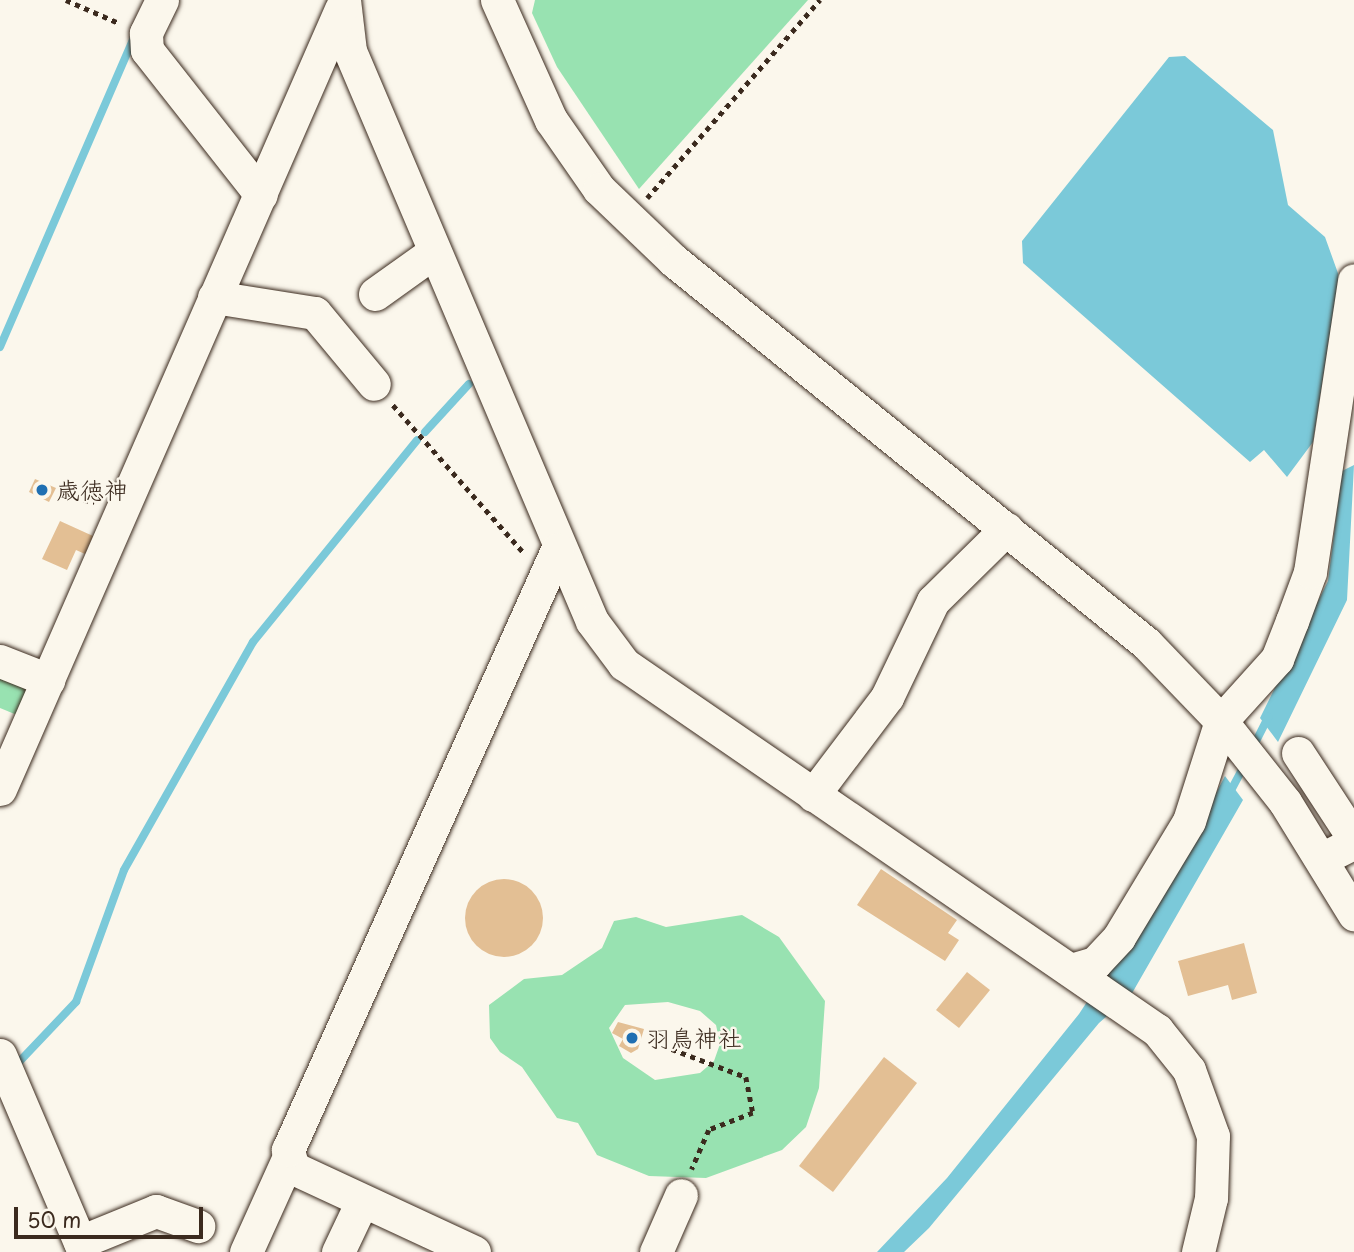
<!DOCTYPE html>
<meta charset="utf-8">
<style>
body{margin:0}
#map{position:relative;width:1354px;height:1252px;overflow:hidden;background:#fbf7ec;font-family:"Playpen Sans","Klee One",sans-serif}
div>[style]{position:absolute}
.green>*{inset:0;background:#98e2b1}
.water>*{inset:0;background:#7bc9d9}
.stream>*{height:8px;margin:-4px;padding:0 4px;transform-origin:4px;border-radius:4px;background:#7bc9d9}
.building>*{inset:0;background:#e3bf94}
.round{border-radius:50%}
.path>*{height:4.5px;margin-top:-2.25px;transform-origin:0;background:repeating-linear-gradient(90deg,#3b2a1e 0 5px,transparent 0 10px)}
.roads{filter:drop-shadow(0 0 2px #3b2a1e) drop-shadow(0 0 2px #3b2a1e)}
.minor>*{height:33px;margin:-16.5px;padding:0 16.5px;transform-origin:16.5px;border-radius:16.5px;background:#fbf7ec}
.dots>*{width:19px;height:19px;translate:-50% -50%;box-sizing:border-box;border:4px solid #fbf7ec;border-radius:50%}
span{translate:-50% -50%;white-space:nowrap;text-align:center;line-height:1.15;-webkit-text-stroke:5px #fbf7ec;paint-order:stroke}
.poi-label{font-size:24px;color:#3b2a1e}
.left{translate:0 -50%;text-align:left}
.scale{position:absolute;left:14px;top:1207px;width:189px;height:32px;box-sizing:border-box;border:4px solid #3b2a1e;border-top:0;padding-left:9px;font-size:21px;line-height:24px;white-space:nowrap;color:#3b2a1e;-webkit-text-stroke:5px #fbf7ec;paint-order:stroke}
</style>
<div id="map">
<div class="green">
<i style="clip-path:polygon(535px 0,808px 0,639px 189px,557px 67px,532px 13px)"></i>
<i style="clip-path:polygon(0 666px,28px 689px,17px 715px,0 708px)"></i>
<i style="clip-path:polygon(evenodd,742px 915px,779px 937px,825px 1001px,819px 1088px,806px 1127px,782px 1150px,706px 1178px,649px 1176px,597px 1155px,578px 1123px,557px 1118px,522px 1067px,500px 1052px,490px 1038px,489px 1005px,524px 979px,562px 975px,602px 948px,614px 921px,636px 917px,666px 927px,742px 915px,668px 1002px,700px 1011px,716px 1025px,720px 1044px,714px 1061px,700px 1073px,655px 1080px,623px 1058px,609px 1028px,625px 1005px,668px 1002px)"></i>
</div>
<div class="water">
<i style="clip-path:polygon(1185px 56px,1273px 130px,1288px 205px,1325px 237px,1339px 276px,1313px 442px,1287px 477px,1264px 450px,1250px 462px,1023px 263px,1022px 241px,1169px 57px)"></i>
<i style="clip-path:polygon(1354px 465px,1347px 600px,1278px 742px,1260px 718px,1328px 581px,1342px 471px)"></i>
<i style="clip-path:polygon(1225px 776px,1243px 800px,1131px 995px,1099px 1023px,929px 1228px,904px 1252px,877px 1252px,947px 1178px,1079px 1014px,1183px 856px)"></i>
</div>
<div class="stream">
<i style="left:0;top:347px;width:337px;rotate:-66.6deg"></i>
<i style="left:425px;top:432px;width:65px;rotate:-47.5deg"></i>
<i style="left:1252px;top:749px;width:36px;rotate:-63deg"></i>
<i style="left:1228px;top:796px;width:36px;rotate:-62deg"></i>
<i style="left:19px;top:1062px;width:83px;rotate:-46.5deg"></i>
<i style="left:76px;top:1002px;width:140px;rotate:-70deg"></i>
<i style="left:124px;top:870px;width:262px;rotate:-60.5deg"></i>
<i style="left:253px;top:642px;width:260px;rotate:-50.9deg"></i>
</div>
<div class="building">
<i style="clip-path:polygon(35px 479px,56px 488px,49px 502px,29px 492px)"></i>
<i style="clip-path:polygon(60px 521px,93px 536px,85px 554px,76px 550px,67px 570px,42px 559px)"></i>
<i style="clip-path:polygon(881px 869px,957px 920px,948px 933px,959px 940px,945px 961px,857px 905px)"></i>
<i class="round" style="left:465px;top:879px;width:78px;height:78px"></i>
<i style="clip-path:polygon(1244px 943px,1257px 993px,1232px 1000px,1228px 985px,1188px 996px,1178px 961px)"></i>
<i style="clip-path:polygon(967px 972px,990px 990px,959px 1028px,936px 1010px)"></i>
<i style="clip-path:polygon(618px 1022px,644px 1029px,638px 1049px,631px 1053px,619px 1046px,623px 1039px,612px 1033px)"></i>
<i style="clip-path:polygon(884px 1057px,917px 1083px,833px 1192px,799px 1166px)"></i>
</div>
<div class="path">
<i style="left:66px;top:0;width:58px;rotate:23.5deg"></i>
<i style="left:647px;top:198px;width:263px;rotate:-48.9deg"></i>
<i style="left:393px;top:405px;width:198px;rotate:48.5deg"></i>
<i style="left:64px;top:496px;width:31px;rotate:11deg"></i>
<i style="left:653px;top:1042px;width:99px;rotate:20.6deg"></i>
<i style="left:746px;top:1077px;width:37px;rotate:79deg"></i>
<i style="left:753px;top:1113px;width:47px;rotate:158.9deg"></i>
<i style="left:709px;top:1130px;width:43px;rotate:113.6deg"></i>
</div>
<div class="roads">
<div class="minor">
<i style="left:162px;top:0;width:37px;rotate:116deg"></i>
<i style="left:146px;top:33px;width:17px;rotate:87deg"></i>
<i style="left:147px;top:50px;width:184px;rotate:51.8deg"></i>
<i style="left:344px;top:0;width:51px;rotate:83.3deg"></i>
<i style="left:350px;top:51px;width:619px;rotate:67deg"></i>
<i style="left:592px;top:621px;width:54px;rotate:53.3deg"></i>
<i style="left:624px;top:664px;width:647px;rotate:34.48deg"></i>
<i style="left:1157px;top:1030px;width:51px;rotate:51.3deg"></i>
<i style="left:1189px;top:1070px;width:70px;rotate:70deg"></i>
<i style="left:1213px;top:1136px;width:62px;rotate:91.8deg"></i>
<i style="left:1211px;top:1198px;width:56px;rotate:103.5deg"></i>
<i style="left:497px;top:0;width:132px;rotate:65.8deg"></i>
<i style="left:551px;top:120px;width:84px;rotate:55.2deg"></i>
<i style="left:599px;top:189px;width:103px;rotate:43.8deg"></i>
<i style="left:673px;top:260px;width:609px;rotate:39deg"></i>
<i style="left:1146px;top:643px;width:108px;rotate:46.1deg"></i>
<i style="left:1221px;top:721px;width:103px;rotate:51.7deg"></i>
<i style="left:1285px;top:802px;width:132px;rotate:58.4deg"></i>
<i style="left:375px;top:294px;width:69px;rotate:-35.5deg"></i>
<i style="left:214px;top:297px;width:102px;rotate:9deg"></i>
<i style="left:315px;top:313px;width:92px;rotate:50.3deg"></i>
<i style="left:0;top:661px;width:52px;rotate:21.6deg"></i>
<i style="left:1298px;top:753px;width:97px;rotate:56.8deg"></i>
<i style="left:1351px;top:834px;width:10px;rotate:90deg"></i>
<i style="left:1351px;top:844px;width:30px;rotate:153deg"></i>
<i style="left:0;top:789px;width:851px;rotate:-66.39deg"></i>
<i style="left:813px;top:795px;width:123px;rotate:-52.9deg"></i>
<i style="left:887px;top:697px;width:106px;rotate:-64.4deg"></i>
<i style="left:933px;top:601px;width:103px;rotate:-44.6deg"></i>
<i style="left:1074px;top:969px;width:22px;rotate:-16deg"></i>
<i style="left:1095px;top:963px;width:35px;rotate:-47deg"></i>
<i style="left:1119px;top:937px;width:135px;rotate:-58.9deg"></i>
<i style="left:1189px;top:821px;width:105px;rotate:-72.3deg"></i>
<i style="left:1221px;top:721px;width:84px;rotate:-47.9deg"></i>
<i style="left:1277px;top:659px;width:41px;rotate:-68.5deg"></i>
<i style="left:1292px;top:621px;width:52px;rotate:-69.8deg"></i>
<i style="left:1310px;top:572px;width:295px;rotate:-81.4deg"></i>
<i style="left:0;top:1055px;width:214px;rotate:66.9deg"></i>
<i style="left:80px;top:1242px;width:82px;rotate:-22.2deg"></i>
<i style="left:156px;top:1211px;width:45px;rotate:19.7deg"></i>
<i style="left:246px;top:1252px;width:100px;rotate:-65.7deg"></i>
<i style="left:338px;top:1252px;width:44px;rotate:-64.6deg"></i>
<i style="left:474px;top:1252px;width:200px;rotate:-155.1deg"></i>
<i style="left:293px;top:1168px;width:19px;rotate:-106deg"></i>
<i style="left:288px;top:1150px;width:658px;rotate:-65.85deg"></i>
<i style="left:656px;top:1252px;width:62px;rotate:-66.3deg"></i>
</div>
</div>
<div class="dots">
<i style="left:42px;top:490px;background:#1f6fb2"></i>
<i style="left:632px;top:1038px;background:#1f6fb2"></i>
</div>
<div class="poi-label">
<span class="left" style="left:56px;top:490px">歳徳神</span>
<span class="left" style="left:646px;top:1038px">羽鳥神社</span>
</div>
<div class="scale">50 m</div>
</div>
